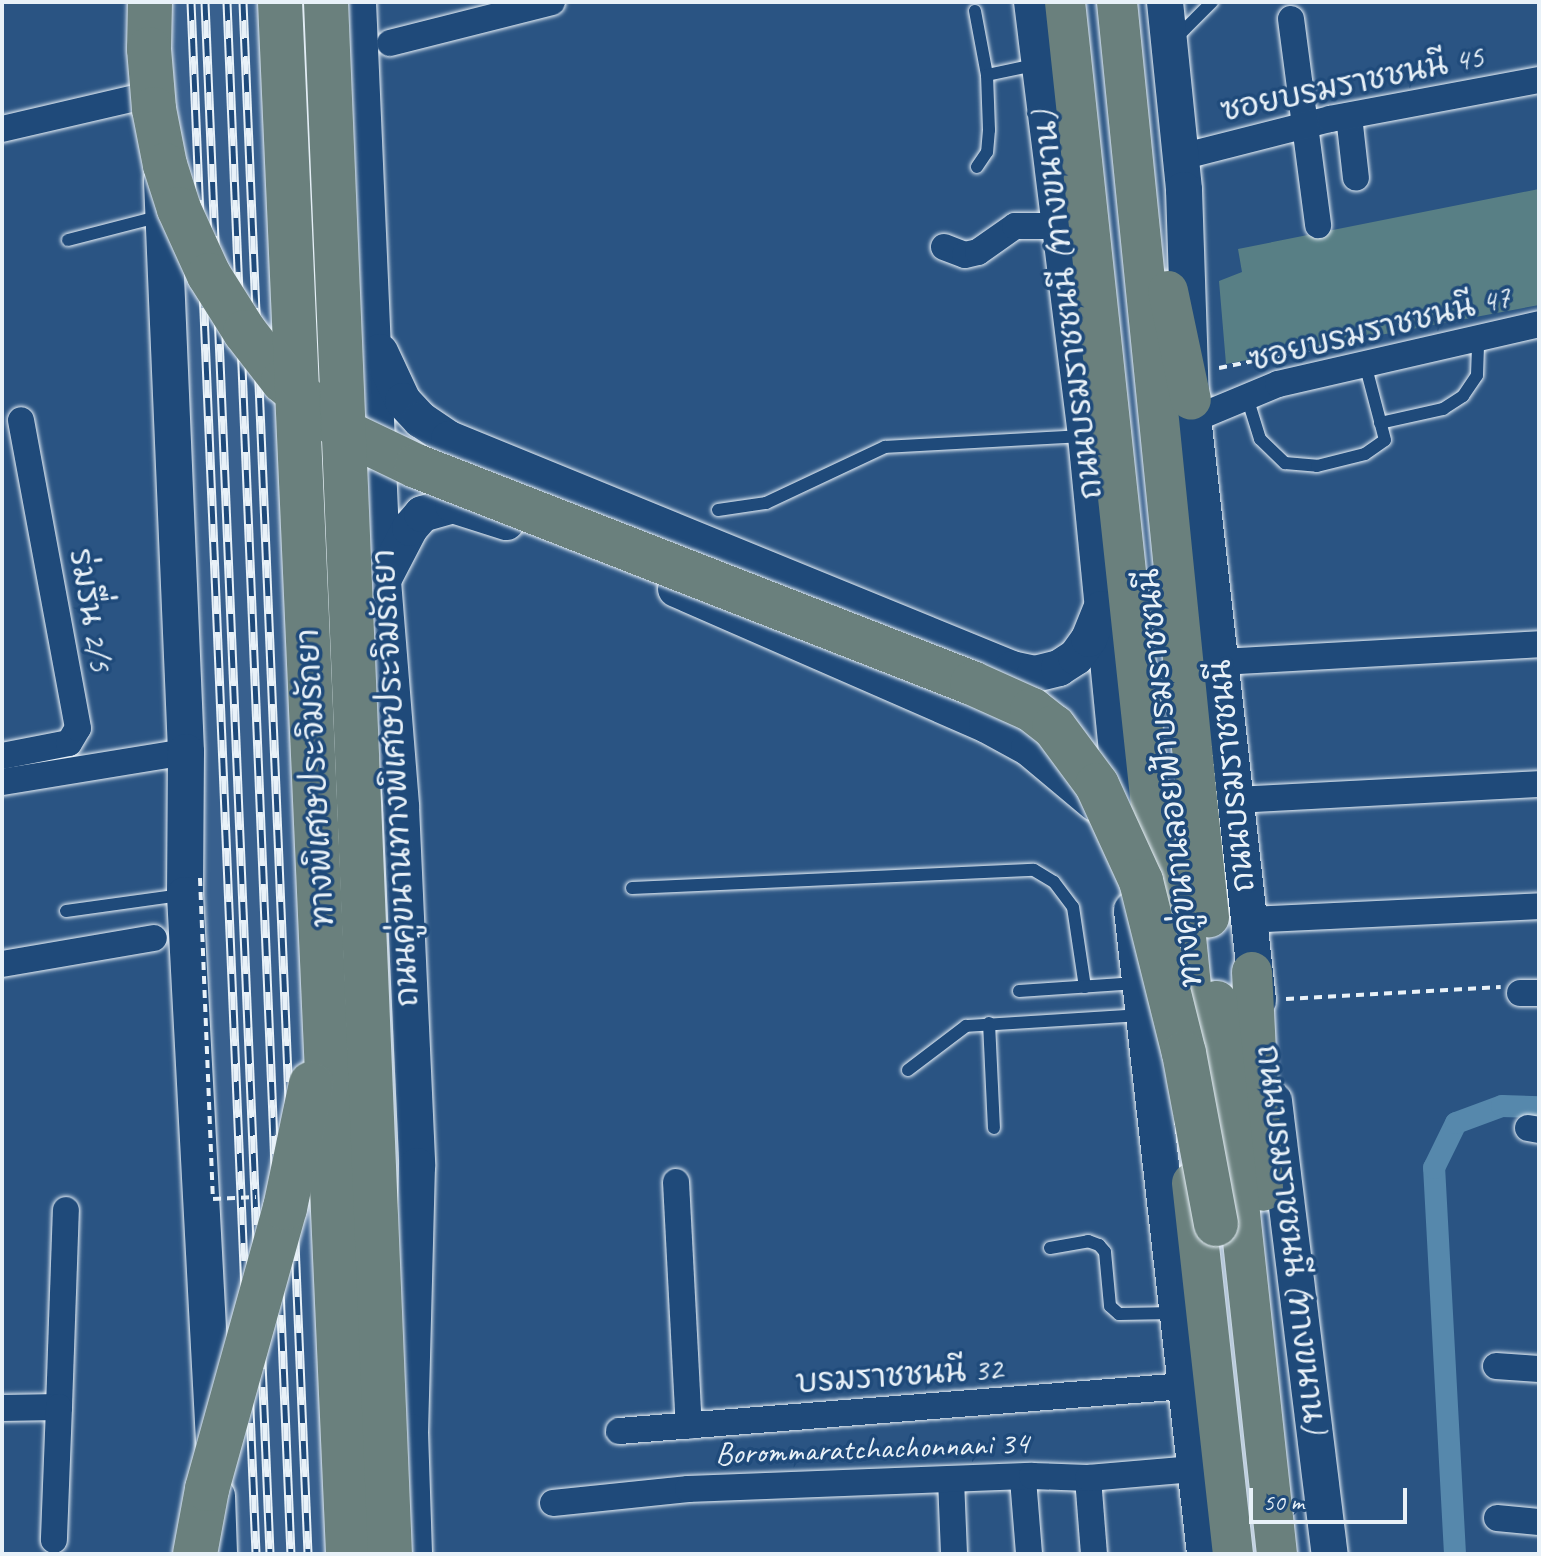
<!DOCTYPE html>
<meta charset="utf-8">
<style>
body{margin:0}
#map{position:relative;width:1541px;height:1556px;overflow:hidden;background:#2a5483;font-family:Caveat,"Playpen Sans Thai",sans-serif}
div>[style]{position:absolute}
.built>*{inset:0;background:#38608e}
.green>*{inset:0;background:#587f85}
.canal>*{height:22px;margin:-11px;padding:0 11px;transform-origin:11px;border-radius:11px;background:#5688ac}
.path>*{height:4px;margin-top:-2px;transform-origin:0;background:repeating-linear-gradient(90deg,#e8f1f8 0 8px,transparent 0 14px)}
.roads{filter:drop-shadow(0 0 2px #e8f1f8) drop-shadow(0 0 2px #e8f1f8)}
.lane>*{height:12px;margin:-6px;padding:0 6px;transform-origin:6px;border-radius:6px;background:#1f4a7a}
.street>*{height:26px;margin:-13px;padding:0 13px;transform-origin:13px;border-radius:13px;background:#1f4a7a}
.secondary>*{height:36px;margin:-18px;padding:0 18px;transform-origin:18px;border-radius:18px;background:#1f4a7a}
.primary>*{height:40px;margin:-20px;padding:0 20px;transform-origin:20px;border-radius:20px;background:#6a807d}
.rail>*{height:9px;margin-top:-4.5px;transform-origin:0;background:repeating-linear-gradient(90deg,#1f4a7a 0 18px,#e8f1f8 0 36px);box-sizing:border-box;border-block:2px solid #e8f1f8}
.path-bridge>*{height:4px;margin-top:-2px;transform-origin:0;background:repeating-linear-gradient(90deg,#e8f1f8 0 8px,transparent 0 14px)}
.bridges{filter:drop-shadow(0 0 2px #e8f1f8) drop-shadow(0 0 2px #e8f1f8)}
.highway-bridge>*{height:44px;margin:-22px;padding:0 22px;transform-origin:22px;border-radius:22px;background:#6a807d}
span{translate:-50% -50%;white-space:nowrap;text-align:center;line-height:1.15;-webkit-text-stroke:7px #1f4a7a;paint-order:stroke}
.street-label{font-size:32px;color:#e8f1f8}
.frame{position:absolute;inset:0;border:4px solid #e8f1f8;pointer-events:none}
.scale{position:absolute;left:1249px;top:1488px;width:158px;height:36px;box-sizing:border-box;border:4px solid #e8f1f8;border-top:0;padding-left:10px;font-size:24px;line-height:28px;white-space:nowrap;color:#e8f1f8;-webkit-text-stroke:6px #1f4a7a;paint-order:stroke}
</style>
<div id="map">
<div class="built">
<i style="clip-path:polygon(169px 2px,306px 2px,375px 1554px,233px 1554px)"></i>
</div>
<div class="green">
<i style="clip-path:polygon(1539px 189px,1539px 305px,1226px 364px,1219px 281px,1242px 272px,1238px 249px)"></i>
</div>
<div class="canal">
<i style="left:1455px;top:1554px;width:387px;rotate:-93.1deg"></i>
<i style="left:1434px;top:1168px;width:50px;rotate:-63.9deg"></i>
<i style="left:1456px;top:1123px;width:49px;rotate:-20.3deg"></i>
<i style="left:1502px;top:1106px;width:37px;rotate:2deg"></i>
</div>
<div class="path">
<i style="left:1219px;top:368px;width:111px;rotate:-11.4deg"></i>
<i style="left:1286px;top:999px;width:215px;rotate:-3.2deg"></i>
</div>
<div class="roads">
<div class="lane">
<i style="left:975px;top:11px;width:65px;rotate:79.4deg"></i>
<i style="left:987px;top:75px;width:55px;rotate:87.9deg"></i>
<i style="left:989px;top:130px;width:22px;rotate:95deg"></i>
<i style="left:987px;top:152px;width:18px;rotate:124deg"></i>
<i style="left:1174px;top:40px;width:54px;rotate:-45deg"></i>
<i style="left:987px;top:75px;width:49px;rotate:-11.8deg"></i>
<i style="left:68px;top:240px;width:96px;rotate:-14.5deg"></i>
<i style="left:1247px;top:397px;width:44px;rotate:72.8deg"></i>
<i style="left:1260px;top:439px;width:35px;rotate:44deg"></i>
<i style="left:1285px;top:463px;width:32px;rotate:5deg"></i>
<i style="left:1317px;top:466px;width:49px;rotate:-14deg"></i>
<i style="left:1365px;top:454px;width:24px;rotate:-35deg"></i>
<i style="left:1385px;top:440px;width:79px;rotate:-104.7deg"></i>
<i style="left:1380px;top:423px;width:65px;rotate:-12.5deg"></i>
<i style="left:1443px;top:409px;width:24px;rotate:-33deg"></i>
<i style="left:1463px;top:396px;width:25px;rotate:-56deg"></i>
<i style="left:1477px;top:375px;width:37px;rotate:-88deg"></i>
<i style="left:718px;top:510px;width:49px;rotate:-8.3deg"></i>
<i style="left:766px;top:503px;width:132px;rotate:-25.2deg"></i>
<i style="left:885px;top:447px;width:197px;rotate:-3.2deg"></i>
<i style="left:632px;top:888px;width:402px;rotate:-2.6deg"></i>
<i style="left:1034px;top:870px;width:23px;rotate:31deg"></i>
<i style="left:1054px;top:882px;width:31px;rotate:53deg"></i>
<i style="left:1073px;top:907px;width:81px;rotate:81.5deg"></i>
<i style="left:66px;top:911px;width:117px;rotate:-7.9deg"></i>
<i style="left:1019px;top:991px;width:118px;rotate:-3.9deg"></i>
<i style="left:989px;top:1023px;width:105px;rotate:87.3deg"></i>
<i style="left:908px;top:1070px;width:73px;rotate:-37.2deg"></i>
<i style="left:966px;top:1026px;width:174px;rotate:-3.6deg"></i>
<i style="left:1050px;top:1248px;width:39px;rotate:-10deg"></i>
<i style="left:1088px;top:1241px;width:12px;rotate:20deg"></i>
<i style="left:1099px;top:1245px;width:9px;rotate:49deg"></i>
<i style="left:1105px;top:1252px;width:54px;rotate:84.7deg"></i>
<i style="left:1110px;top:1306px;width:12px;rotate:42deg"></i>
<i style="left:1119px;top:1314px;width:56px;rotate:-1deg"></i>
</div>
<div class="street">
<i style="left:1291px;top:19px;width:208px;rotate:82.5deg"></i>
<i style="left:390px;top:43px;width:167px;rotate:-14.2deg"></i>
<i style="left:1349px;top:116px;width:62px;rotate:83.6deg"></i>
<i style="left:2px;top:129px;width:159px;rotate:-13.1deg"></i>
<i style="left:1181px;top:157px;width:154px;rotate:-14.3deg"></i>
<i style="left:1330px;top:119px;width:213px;rotate:-10.6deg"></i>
<i style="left:944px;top:247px;width:22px;rotate:21deg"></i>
<i style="left:965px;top:255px;width:13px;rotate:-13deg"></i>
<i style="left:978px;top:252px;width:45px;rotate:-35.1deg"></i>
<i style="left:1015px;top:226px;width:45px"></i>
<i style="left:1194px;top:419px;width:91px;rotate:-22.6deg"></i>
<i style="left:1278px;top:384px;width:268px;rotate:-12.9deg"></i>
<i style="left:1220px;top:662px;width:320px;rotate:-3.2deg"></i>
<i style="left:2px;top:756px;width:68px;rotate:-11deg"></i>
<i style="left:69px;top:743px;width:17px;rotate:-59deg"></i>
<i style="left:78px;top:728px;width:313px;rotate:-100.5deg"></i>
<i style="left:2px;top:782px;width:186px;rotate:-9.3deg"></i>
<i style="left:1234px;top:800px;width:305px;rotate:-3deg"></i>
<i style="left:1247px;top:920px;width:292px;rotate:-2.7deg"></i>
<i style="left:2px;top:964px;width:154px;rotate:-9.7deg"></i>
<i style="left:1520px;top:993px;width:19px"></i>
<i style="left:1528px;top:1128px;width:11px;rotate:10deg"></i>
<i style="left:676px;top:1182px;width:244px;rotate:87deg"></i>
<i style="left:1496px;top:1366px;width:43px;rotate:4deg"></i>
<i style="left:59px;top:1407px;width:197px;rotate:-88deg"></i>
<i style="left:2px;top:1408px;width:57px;rotate:-1deg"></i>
<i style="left:59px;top:1407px;width:133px;rotate:92.2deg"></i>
<i style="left:619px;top:1431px;width:567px;rotate:-4.55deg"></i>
<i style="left:1088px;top:1478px;width:76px;rotate:85.5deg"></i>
<i style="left:951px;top:1479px;width:75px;rotate:87.7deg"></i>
<i style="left:1023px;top:1479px;width:75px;rotate:85.4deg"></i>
<i style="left:553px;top:1503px;width:136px;rotate:-5.9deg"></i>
<i style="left:688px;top:1489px;width:344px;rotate:-2.2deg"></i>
<i style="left:1032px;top:1476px;width:56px;rotate:2deg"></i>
<i style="left:1088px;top:1478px;width:106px;rotate:-4.9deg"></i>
<i style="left:1497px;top:1518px;width:42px;rotate:5.4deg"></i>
</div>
<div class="secondary">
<i style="left:358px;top:2px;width:580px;rotate:87.53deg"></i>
<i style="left:383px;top:581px;width:227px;rotate:85.4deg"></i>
<i style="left:401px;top:807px;width:359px;rotate:87.4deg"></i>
<i style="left:417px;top:1166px;width:266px;rotate:91.5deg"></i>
<i style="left:410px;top:1432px;width:122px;rotate:88.1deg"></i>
<i style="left:1032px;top:2px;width:437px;rotate:82.9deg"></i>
<i style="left:1086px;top:436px;width:393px;rotate:84.4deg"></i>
<i style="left:1165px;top:2px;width:189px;rotate:84.2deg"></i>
<i style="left:1184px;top:190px;width:210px;rotate:88.1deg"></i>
<i style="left:1191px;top:400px;width:604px;rotate:83.63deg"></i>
<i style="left:162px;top:181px;width:572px;rotate:87.59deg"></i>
<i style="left:186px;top:752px;width:143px;rotate:90.4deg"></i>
<i style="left:185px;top:895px;width:547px;rotate:86.96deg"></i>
<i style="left:380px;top:352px;width:54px;rotate:64.9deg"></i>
<i style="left:403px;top:401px;width:26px;rotate:47deg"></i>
<i style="left:421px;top:420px;width:34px;rotate:34deg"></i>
<i style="left:449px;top:439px;width:608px;rotate:22.22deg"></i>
<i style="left:1012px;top:669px;width:24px;rotate:12deg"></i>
<i style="left:1035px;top:674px;width:25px;rotate:-14deg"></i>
<i style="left:1059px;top:668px;width:20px;rotate:-33deg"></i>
<i style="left:1076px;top:657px;width:22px;rotate:-54deg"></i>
<i style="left:1089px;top:639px;width:32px;rotate:-68deg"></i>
<i style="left:383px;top:580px;width:59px;rotate:-62.6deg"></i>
<i style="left:410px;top:528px;width:18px;rotate:-49deg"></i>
<i style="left:422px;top:514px;width:32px;rotate:-16deg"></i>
<i style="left:453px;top:505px;width:56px;rotate:17.8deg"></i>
<i style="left:676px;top:589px;width:339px;rotate:23.6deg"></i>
<i style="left:987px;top:725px;width:48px;rotate:28.7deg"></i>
<i style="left:1029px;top:748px;width:86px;rotate:39.8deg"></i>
<i style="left:1132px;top:910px;width:648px;rotate:83.53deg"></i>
<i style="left:1274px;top:1101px;width:456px;rotate:83deg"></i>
<i style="left:217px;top:1496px;width:58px;rotate:88deg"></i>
</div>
<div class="primary">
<i style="left:1065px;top:2px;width:920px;rotate:83.89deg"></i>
<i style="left:1117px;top:2px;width:920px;rotate:84.26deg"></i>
<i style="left:1168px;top:291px;width:111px;rotate:78.1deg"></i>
<i style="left:1180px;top:878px;width:168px;rotate:84.2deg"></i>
<i style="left:1252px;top:972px;width:219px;rotate:87.1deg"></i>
<i style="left:1217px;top:1001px;width:556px;rotate:83.81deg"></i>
<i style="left:1192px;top:1183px;width:373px;rotate:83.7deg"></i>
</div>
</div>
<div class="rail">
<i style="left:191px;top:2px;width:1553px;rotate:87.6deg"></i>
<i style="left:205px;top:2px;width:1553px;rotate:87.6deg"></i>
<i style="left:227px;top:2px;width:1553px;rotate:87.64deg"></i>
<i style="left:243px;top:2px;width:1553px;rotate:87.6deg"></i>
</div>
<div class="path-bridge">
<i style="left:200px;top:878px;width:321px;rotate:87.7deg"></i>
<i style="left:213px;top:1199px;width:43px;rotate:-2.7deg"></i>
</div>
<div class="bridges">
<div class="highway-bridge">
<i style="left:150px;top:2px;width:47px;rotate:91.2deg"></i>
<i style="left:149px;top:49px;width:60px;rotate:85.2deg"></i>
<i style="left:154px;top:109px;width:57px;rotate:78.9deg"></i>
<i style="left:165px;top:165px;width:46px;rotate:72.3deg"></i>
<i style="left:179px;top:209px;width:72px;rotate:65.6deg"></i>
<i style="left:209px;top:275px;width:67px;rotate:57.7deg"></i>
<i style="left:245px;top:332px;width:62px;rotate:52.2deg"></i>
<i style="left:283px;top:381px;width:80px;rotate:39.4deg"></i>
<i style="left:345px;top:432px;width:79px;rotate:25.6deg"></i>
<i style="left:416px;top:466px;width:597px;rotate:21.32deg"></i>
<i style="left:972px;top:683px;width:66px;rotate:24.2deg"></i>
<i style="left:1032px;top:710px;width:28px;rotate:38deg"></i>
<i style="left:1054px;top:727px;width:72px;rotate:53.4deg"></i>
<i style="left:1097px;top:785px;width:106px;rotate:65.4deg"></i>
<i style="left:1141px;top:881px;width:177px;rotate:76deg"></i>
<i style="left:1184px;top:1053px;width:174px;rotate:79.4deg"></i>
<i style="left:280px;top:2px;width:1553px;rotate:87.49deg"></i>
<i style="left:326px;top:2px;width:1553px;rotate:87.64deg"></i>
<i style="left:195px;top:1554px;width:66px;rotate:-79.5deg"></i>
<i style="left:207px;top:1489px;width:292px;rotate:-74.5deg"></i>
<i style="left:285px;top:1208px;width:127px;rotate:-78.2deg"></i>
</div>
</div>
<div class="street-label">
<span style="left:1352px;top:84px;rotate:-12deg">ซอยบรมราชชนนี 45</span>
<span style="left:1068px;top:305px;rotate:-97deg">ถนนบรมราชชนนี (ทางขนาน)</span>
<span style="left:1380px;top:329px;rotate:-14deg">ซอยบรมราชชนนี 47</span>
<span style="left:90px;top:610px;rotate:80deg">ร่มรื่น 2/5</span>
<span style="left:1232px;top:776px;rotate:-96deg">ถนนบรมราชชนนี</span>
<span style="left:316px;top:778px;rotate:-93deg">ทางพิเศษประจิมรัถยา</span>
<span style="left:396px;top:778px;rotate:-93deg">ถนนคู่ขนานทางพิเศษประจิมรัถยา</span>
<span style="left:1170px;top:778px;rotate:-96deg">ทางคู่ขนานลอยฟ้าบรมราชชนนี</span>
<span style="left:1291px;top:1239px;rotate:83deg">ถนนบรมราชชนนี (ทางขนาน)</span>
<span style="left:899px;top:1376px;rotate:-4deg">บรมราชชนนี 32</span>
<span style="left:872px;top:1449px;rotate:-2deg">Borommaratchachonnani 34</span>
</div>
<div class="frame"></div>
<div class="scale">50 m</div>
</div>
